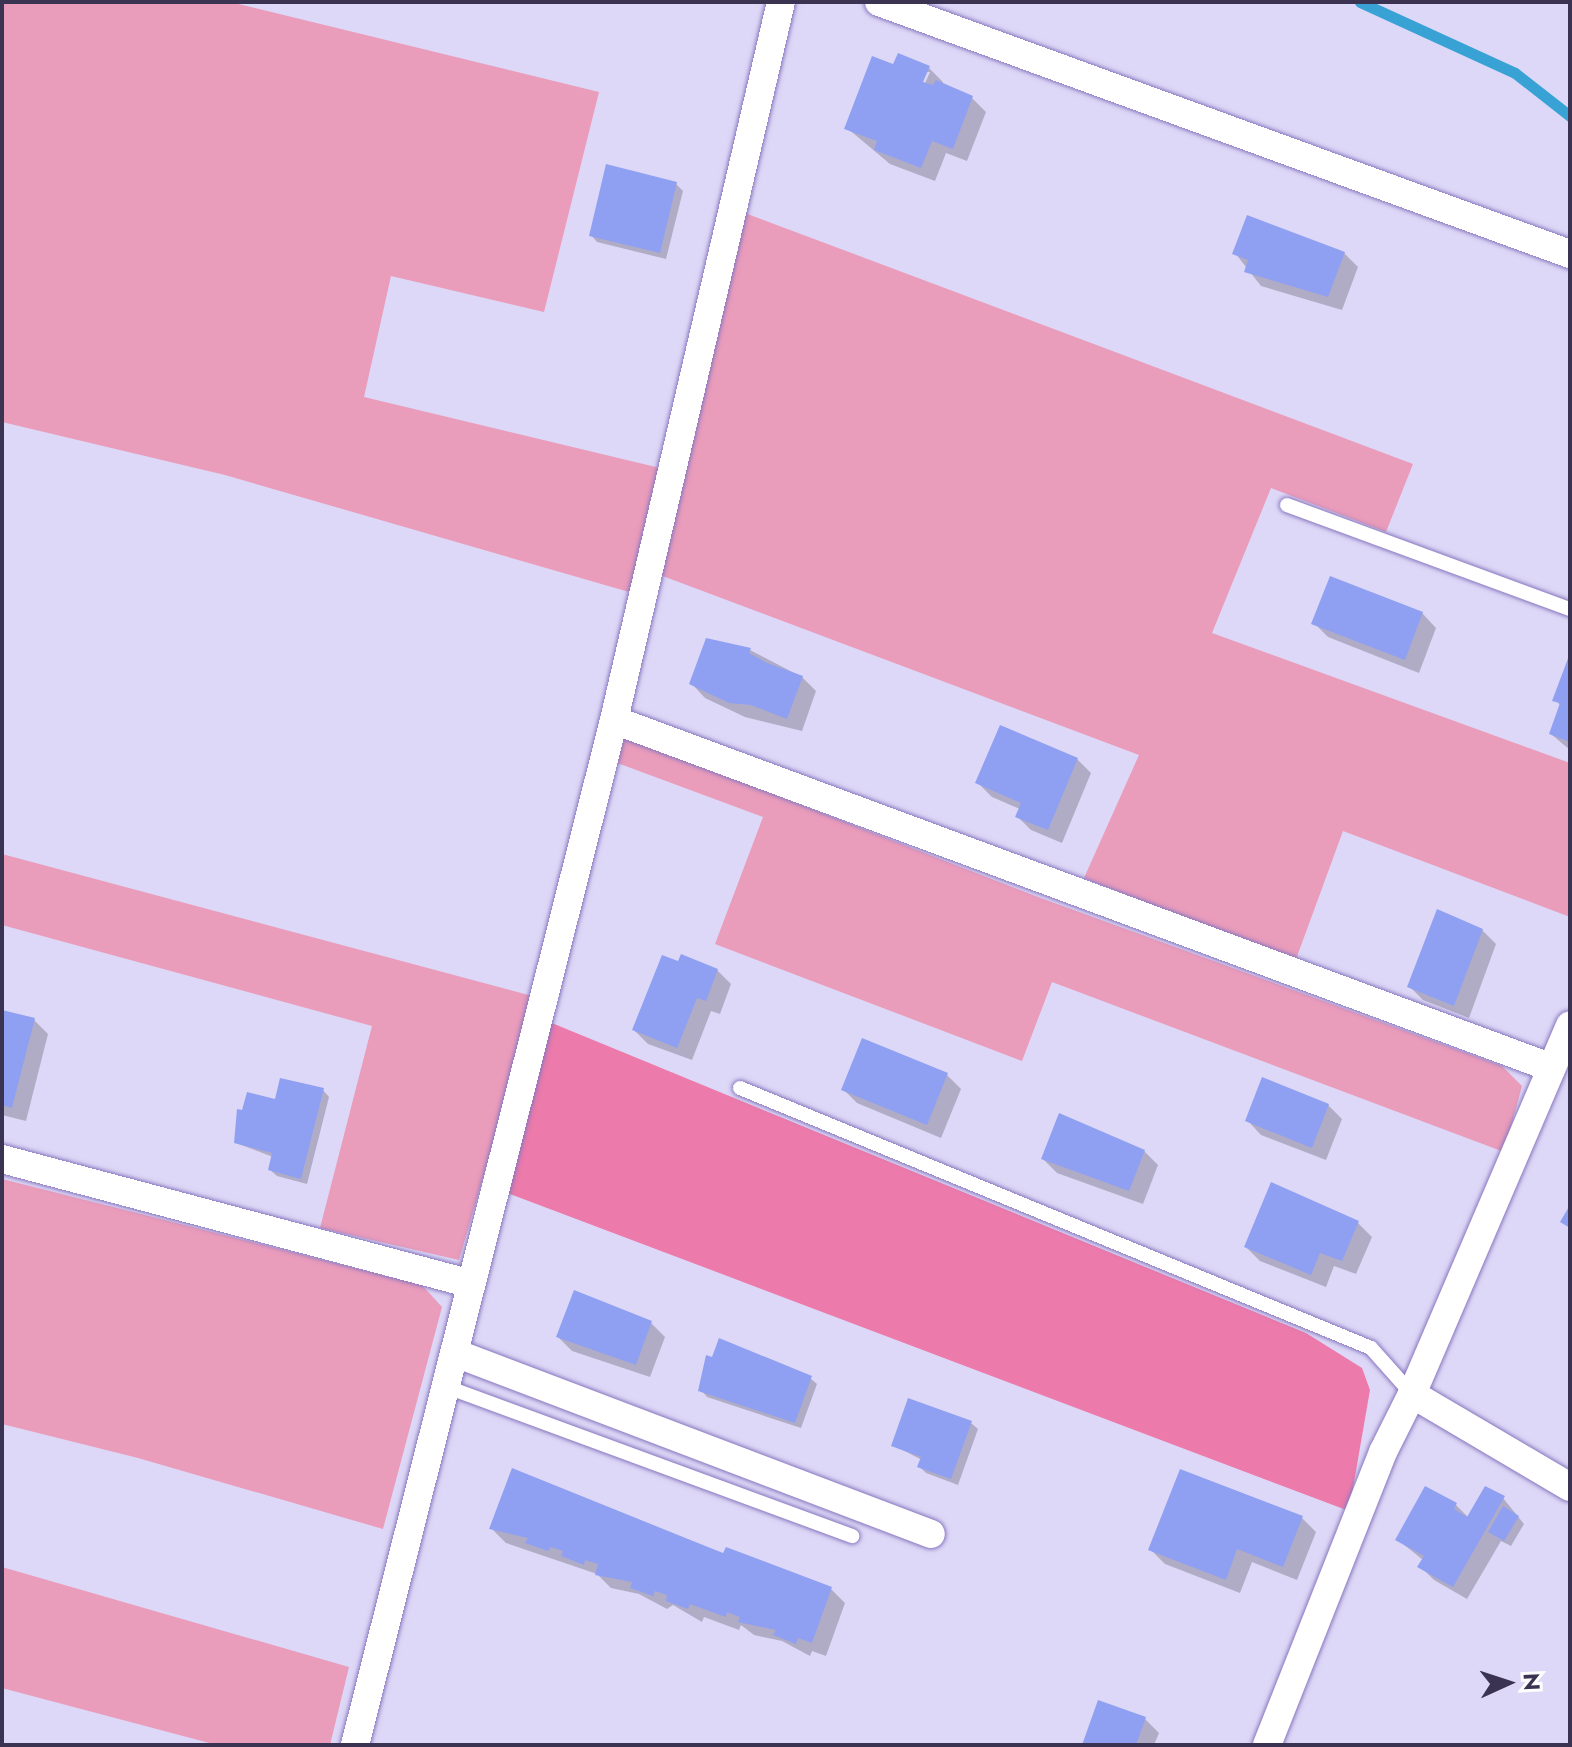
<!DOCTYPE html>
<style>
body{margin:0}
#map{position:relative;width:1572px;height:1747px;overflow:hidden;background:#ddd8f7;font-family:Jost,sans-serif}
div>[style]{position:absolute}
.green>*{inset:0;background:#ea9cbb}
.forest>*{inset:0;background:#ec7aab}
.shadow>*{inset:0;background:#0003}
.stream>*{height:11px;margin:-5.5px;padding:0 5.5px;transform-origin:5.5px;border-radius:5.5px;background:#39a2d5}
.building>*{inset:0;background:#8fa0f2}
.roads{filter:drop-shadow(0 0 2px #8876bf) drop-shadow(0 0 2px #8876bf)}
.service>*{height:14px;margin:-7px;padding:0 7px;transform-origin:7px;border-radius:7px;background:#fff}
.minor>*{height:28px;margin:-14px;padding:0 14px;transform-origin:14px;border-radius:14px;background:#fff}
span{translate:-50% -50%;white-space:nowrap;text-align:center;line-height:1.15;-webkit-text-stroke:6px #fdfdfd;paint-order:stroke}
.frame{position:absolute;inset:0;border:4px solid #3a3352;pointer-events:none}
.north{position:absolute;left:1468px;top:1643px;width:80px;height:80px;-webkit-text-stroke:6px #fdfdfd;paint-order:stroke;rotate:87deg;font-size:22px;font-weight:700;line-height:32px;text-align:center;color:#3a3352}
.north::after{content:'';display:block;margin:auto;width:28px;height:36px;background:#3a3352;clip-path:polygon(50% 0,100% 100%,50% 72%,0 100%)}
</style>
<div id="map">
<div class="green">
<i style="clip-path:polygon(2px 2px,230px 2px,599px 92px,544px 312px,391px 276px,364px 397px,660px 468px,636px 594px,225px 475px,2px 422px)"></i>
<i style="clip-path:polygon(745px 213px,1413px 464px,1386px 532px,1271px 488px,1212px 633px,1570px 763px,1570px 917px,1343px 831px,1295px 962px,1084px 878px,1139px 755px,660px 575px)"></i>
<i style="clip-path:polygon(621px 735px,1038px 897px,1502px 1066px,1522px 1086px,1504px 1152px,1052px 982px,1022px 1061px,715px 944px,763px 817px,612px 761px)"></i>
<i style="clip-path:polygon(2px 854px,536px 997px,459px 1260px,320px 1228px,372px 1026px,2px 925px)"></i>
<i style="clip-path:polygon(2px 1179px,422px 1285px,442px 1307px,383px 1529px,138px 1458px,2px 1424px)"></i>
<i style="clip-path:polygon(2px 1567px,349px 1667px,330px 1745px,217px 1745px,2px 1688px)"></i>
</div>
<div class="forest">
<i style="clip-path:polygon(547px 1021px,1306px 1333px,1362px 1368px,1370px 1390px,1349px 1511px,505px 1192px)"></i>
</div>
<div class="shadow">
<i style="clip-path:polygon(evenodd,929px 68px,943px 82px,940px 88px,972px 98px,986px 112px,967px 161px,946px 153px,935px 181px,890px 164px,847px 128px,929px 68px,925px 72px,930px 72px,921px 92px,918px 90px,925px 72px)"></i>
<i style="clip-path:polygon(676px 184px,683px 191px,666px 259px,597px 242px,591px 235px)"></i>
<i style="clip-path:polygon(1235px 253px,1344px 253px,1358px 267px,1342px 310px,1261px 286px)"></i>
<i style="clip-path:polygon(1422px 613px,1436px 628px,1419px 673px,1328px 637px,1314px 623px)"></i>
<i style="clip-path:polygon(750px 650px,802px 677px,816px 691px,802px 731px,745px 717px,705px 698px,691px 683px)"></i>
<i style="clip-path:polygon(1570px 659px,1570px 750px,1551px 734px,1561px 706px,1555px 700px)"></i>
<i style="clip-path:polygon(1077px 759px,1091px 773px,1062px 843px,1031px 830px,1017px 816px,1020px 809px,992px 797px,978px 783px)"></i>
<i style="clip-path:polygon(1482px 930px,1496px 944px,1469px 1018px,1423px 1000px,1409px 986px)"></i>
<i style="clip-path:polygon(679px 963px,717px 970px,731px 984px,720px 1014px,711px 1011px,692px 1060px,648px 1044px,634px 1030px)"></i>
<i style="clip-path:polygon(2px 1012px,34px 1020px,48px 1034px,26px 1121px,2px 1115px)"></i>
<i style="clip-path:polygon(947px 1075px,961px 1089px,941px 1138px,857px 1103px,843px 1089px)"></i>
<i style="clip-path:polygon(323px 1090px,329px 1097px,307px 1184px,277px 1176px,270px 1170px,273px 1157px,236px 1143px,277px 1101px)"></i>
<i style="clip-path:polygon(1328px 1105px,1342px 1119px,1326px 1160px,1261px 1135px,1247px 1120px)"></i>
<i style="clip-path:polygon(1144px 1151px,1158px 1165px,1143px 1204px,1057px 1173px,1043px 1159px)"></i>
<i style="clip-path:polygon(1358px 1223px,1372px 1237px,1356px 1274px,1334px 1266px,1326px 1287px,1260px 1261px,1246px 1247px)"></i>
<i style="clip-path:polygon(651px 1323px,665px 1337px,650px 1377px,572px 1351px,558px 1337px)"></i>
<i style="clip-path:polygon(713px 1359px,810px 1378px,817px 1384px,801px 1428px,707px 1397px,701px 1390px)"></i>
<i style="clip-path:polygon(971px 1423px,978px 1429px,958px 1485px,926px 1473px,920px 1467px,922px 1460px,893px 1445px)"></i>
<i style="clip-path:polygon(1503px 1498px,1524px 1524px,1511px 1546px,1501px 1541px,1467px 1599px,1434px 1580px,1420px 1566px,1423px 1560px,1397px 1539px,1456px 1505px,1469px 1518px)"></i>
<i style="clip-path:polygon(1302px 1518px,1316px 1532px,1297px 1580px,1252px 1562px,1240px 1593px,1165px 1564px,1151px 1550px)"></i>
<i style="clip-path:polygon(492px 1529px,688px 1542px,831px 1589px,845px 1603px,826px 1656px,812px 1651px,810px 1656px,782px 1641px,754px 1635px,741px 1625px,739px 1630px,704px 1617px,702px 1622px,673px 1605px,667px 1609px,639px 1594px,611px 1588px,597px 1574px,506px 1543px)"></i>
<i style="clip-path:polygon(1145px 1719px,1159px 1733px,1154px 1745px,1084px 1745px)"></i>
</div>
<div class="stream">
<i style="left:1360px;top:2px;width:170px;rotate:24.6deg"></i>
<i style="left:1515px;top:73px;width:70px;rotate:38deg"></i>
</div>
<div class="building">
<i style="clip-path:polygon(898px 53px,930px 66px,923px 82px,933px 85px,936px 80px,973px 96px,953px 149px,932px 141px,921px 168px,874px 150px,877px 141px,844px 129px,872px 56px,893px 64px)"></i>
<i style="clip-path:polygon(606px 164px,677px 182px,660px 253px,589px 236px)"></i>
<i style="clip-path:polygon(1247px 215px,1345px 252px,1328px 297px,1244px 272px,1248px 260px,1232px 254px)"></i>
<i style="clip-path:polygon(1330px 576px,1423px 612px,1405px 660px,1311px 624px)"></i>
<i style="clip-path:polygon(706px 638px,751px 648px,749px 653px,767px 663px,803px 676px,787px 719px,751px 705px,729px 703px,689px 684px)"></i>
<i style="clip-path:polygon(1570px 653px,1570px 742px,1549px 734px,1560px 703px,1552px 701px)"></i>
<i style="clip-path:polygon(1000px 725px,1078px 758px,1048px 830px,1015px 817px,1021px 803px,975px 783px)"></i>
<i style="clip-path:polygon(1437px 909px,1483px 929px,1454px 1006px,1407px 987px)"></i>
<i style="clip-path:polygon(681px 954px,718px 969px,706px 1001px,697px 998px,677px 1048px,632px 1030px,662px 955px,678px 961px)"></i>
<i style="clip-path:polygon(2px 1010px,35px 1018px,12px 1108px,2px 1105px)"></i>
<i style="clip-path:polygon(862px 1038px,948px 1073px,927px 1125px,841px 1090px)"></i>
<i style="clip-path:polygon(1262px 1077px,1329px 1104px,1312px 1148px,1245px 1121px)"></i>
<i style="clip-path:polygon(280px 1078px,324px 1088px,301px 1179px,268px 1170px,272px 1153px,234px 1143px,237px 1109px,242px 1110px,247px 1092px,275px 1099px)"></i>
<i style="clip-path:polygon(1059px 1113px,1145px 1150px,1129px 1191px,1041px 1159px)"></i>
<i style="clip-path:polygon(1271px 1182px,1359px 1221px,1342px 1261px,1320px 1253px,1311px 1275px,1244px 1247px)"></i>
<i style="clip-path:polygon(1570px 1205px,1570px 1228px,1560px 1222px)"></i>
<i style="clip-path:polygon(574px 1290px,652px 1321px,636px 1365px,556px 1337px)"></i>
<i style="clip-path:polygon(719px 1338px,812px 1376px,795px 1423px,698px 1391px,706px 1355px,712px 1357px)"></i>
<i style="clip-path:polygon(908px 1398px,972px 1421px,951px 1479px,917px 1467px,921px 1457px,891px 1446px)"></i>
<i style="clip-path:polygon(512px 1468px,688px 1539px,723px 1553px,726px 1547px,832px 1587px,812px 1643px,798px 1638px,796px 1644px,773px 1635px,776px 1630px,738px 1622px,740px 1617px,727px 1612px,726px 1617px,690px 1604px,688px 1609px,666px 1601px,667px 1595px,655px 1591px,653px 1596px,630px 1588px,632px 1582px,595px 1575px,598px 1564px,585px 1560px,584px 1565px,561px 1556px,563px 1551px,551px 1547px,548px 1551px,525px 1543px,528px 1538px,489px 1529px)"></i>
<i style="clip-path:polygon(1180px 1469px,1303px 1516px,1283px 1567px,1237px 1549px,1226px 1580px,1148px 1550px)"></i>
<i style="clip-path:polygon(1425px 1486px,1457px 1503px,1454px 1509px,1467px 1517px,1485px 1486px,1505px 1496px,1453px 1587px,1417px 1567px,1424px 1556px,1395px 1540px)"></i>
<i style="clip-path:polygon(1503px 1506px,1519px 1516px,1504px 1541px,1488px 1532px)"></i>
<i style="clip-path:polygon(1098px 1700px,1146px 1717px,1136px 1745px,1082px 1745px)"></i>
</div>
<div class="roads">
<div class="service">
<i style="left:1287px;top:505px;width:302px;rotate:20.2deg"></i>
<i style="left:740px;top:1088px;width:682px;rotate:22.39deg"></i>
<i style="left:1371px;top:1348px;width:62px;rotate:48.3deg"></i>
<i style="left:447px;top:1387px;width:432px;rotate:20.2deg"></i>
</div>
<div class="minor">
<i style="left:879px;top:2px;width:736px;rotate:20.04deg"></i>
<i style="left:614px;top:720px;width:1000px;rotate:20.35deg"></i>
<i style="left:2px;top:1159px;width:486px;rotate:14.9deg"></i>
<i style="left:455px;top:1353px;width:509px;rotate:20.82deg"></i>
<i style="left:1412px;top:1394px;width:401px;rotate:-66.8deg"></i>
<i style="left:355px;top:1745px;width:1057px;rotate:-75.82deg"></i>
<i style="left:614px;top:720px;width:737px;rotate:-76.91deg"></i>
<i style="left:1267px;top:1745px;width:315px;rotate:-68.4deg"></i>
<i style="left:1383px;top:1452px;width:65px;rotate:-63.4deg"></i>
<i style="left:1412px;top:1394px;width:183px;rotate:30.5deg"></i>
</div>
</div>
<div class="frame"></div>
<div class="north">N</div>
</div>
